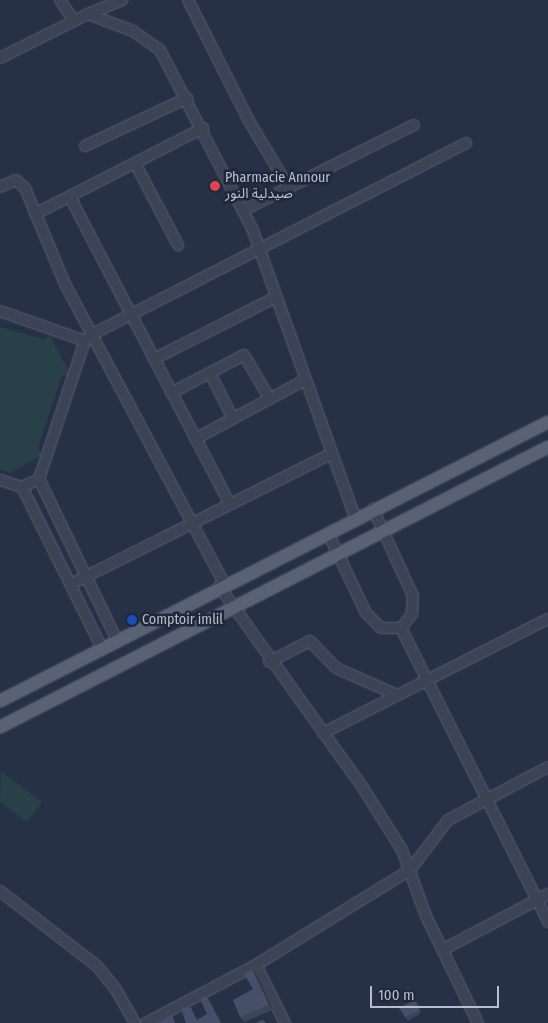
<!DOCTYPE html>
<meta charset="utf-8">
<style>
body{margin:0}
#map{position:relative;width:548px;height:1023px;overflow:hidden;background:#263046;font-family:"Fira Sans Condensed","Noto Sans Arabic",sans-serif}
div>[style]{position:absolute}
.green>*{inset:0;background:#284047}
.roads{filter:drop-shadow(0 0 1px #596072) drop-shadow(0 0 1px #596072)}
.minor>*{height:10px;margin:-5px;padding:0 5px;transform-origin:5px;border-radius:5px;background:#3b4355}
.major>*{height:12px;margin:-6px;padding:0 6px;transform-origin:6px;border-radius:6px;background:#596175}
.wall>*{inset:0;background:#3b4459}
.shaded-wall>*{inset:0;background:#303749}
.building>*{inset:0;background:#454f68}
.dots>*{width:14px;height:14px;translate:-50% -50%;box-sizing:border-box;border:2px solid #1f273b;border-radius:50%}
span{translate:-50% -50%;white-space:nowrap;text-align:center;line-height:1.15;-webkit-text-stroke:5px #1f273b;paint-order:stroke}
.poi-label{font-size:14px;color:#b8bece}
.left{translate:0 -50%;text-align:left}
.scale{position:absolute;left:370px;top:986px;width:129px;height:22px;box-sizing:border-box;border:2px solid #b8bece;border-top:0;padding-left:6px;font-size:15px;line-height:18px;white-space:nowrap;color:#b8bece;-webkit-text-stroke:4px #1f273b;paint-order:stroke}
</style>
<div id="map">
<div class="green">
<i style="clip-path:polygon(0 327px,44px 339px,50px 336px,70px 373px,69px 377px,62px 376px,38px 448px,42px 455px,10px 473px,0 470px)"></i>
<i style="clip-path:polygon(1px 771px,42px 802px,27px 822px,0 802px)"></i>
</div>
<div class="roads">
<div class="minor">
<i style="left:60px;top:0;width:25px;rotate:56deg"></i>
<i style="left:188px;top:0;width:136px;rotate:63.2deg"></i>
<i style="left:249px;top:121px;width:78px;rotate:59.2deg"></i>
<i style="left:88px;top:14px;width:37px;rotate:-22deg"></i>
<i style="left:0;top:58px;width:98px;rotate:-26.6deg"></i>
<i style="left:88px;top:14px;width:48px;rotate:20.7deg"></i>
<i style="left:133px;top:31px;width:33px;rotate:35deg"></i>
<i style="left:160px;top:50px;width:200px;rotate:62.7deg"></i>
<i style="left:252px;top:228px;width:308px;rotate:70.4deg"></i>
<i style="left:85px;top:146px;width:113px;rotate:-25.2deg"></i>
<i style="left:135px;top:163px;width:93px;rotate:62.3deg"></i>
<i style="left:0;top:187px;width:17px;rotate:-24deg"></i>
<i style="left:16px;top:180px;width:12px;rotate:42deg"></i>
<i style="left:25px;top:188px;width:104px;rotate:67.4deg"></i>
<i style="left:65px;top:284px;width:339px;rotate:62deg"></i>
<i style="left:70px;top:197px;width:346px;rotate:62.5deg"></i>
<i style="left:244px;top:210px;width:190px;rotate:-26.6deg"></i>
<i style="left:35px;top:214px;width:189px;rotate:-27.1deg"></i>
<i style="left:0;top:311px;width:90px;rotate:19.4deg"></i>
<i style="left:154px;top:359px;width:137px;rotate:-26.9deg"></i>
<i style="left:210px;top:373px;width:51px;rotate:63.4deg"></i>
<i style="left:171px;top:393px;width:82px;rotate:-27.5deg"></i>
<i style="left:244px;top:355px;width:51px;rotate:59.4deg"></i>
<i style="left:195px;top:439px;width:125px;rotate:-28.2deg"></i>
<i style="left:39px;top:479px;width:179px;rotate:64.2deg"></i>
<i style="left:0;top:480px;width:23px;rotate:18deg"></i>
<i style="left:22px;top:487px;width:19px;rotate:-25deg"></i>
<i style="left:39px;top:479px;width:145px;rotate:-71.6deg"></i>
<i style="left:85px;top:341px;width:11px;rotate:-41deg"></i>
<i style="left:93px;top:334px;width:419px;rotate:-27.1deg"></i>
<i style="left:22px;top:487px;width:180px;rotate:63.6deg"></i>
<i style="left:328px;top:533px;width:89px;rotate:64.6deg"></i>
<i style="left:366px;top:613px;width:21px;rotate:45deg"></i>
<i style="left:381px;top:628px;width:20px"></i>
<i style="left:401px;top:628px;width:18px;rotate:-52deg"></i>
<i style="left:412px;top:614px;width:18px;rotate:-87deg"></i>
<i style="left:413px;top:596px;width:96px;rotate:-114.7deg"></i>
<i style="left:71px;top:584px;width:291px;rotate:-26.6deg"></i>
<i style="left:219px;top:586px;width:248px;rotate:54.5deg"></i>
<i style="left:363px;top:788px;width:73px;rotate:57.8deg"></i>
<i style="left:402px;top:850px;width:70px;rotate:70deg"></i>
<i style="left:426px;top:916px;width:119px;rotate:64.1deg"></i>
<i style="left:401px;top:628px;width:329px;rotate:63.4deg"></i>
<i style="left:269px;top:662px;width:46px;rotate:-27.1deg"></i>
<i style="left:310px;top:641px;width:37px;rotate:46deg"></i>
<i style="left:336px;top:668px;width:67px;rotate:23.9deg"></i>
<i style="left:323px;top:733px;width:252px;rotate:-26.9deg"></i>
<i style="left:0;top:891px;width:123px;rotate:37.7deg"></i>
<i style="left:97px;top:966px;width:28px;rotate:51deg"></i>
<i style="left:115px;top:988px;width:40px;rotate:60.3deg"></i>
<i style="left:442px;top:950px;width:120px;rotate:-27.8deg"></i>
<i style="left:256px;top:965px;width:65px;rotate:63.4deg"></i>
<i style="left:146px;top:1023px;width:124px;rotate:-27.8deg"></i>
<i style="left:256px;top:965px;width:181px;rotate:-31.7deg"></i>
<i style="left:410px;top:870px;width:63px;rotate:-52.8deg"></i>
<i style="left:448px;top:820px;width:113px;rotate:-27.9deg"></i>
</div>
<div class="major">
<i style="left:0;top:701px;width:615px;rotate:-26.98deg"></i>
<i style="left:0;top:727px;width:615px;rotate:-27.06deg"></i>
</div>
</div>
<div class="wall">
<i style="clip-path:polygon(252px 969px,256px 974px,273px 1010px,244px 1022px,240px 1017px,253px 989px)"></i>
<i style="clip-path:polygon(415px 1000px,418px 1004px,421px 1013px,408px 1021px,399px 1008px)"></i>
</div>
<div class="shaded-wall">
<i style="clip-path:polygon(252px 969px,256px 974px,273px 1010px,269px 1005px)"></i>
<i style="clip-path:polygon(206px 995px,210px 1000px,222px 1023px,221px 1023px)"></i>
</div>
<div class="building">
<i style="clip-path:polygon(252px 969px,269px 1005px,240px 1017px,233px 1000px,253px 989px,244px 974px)"></i>
<i style="clip-path:polygon(206px 995px,221px 1023px,186px 1023px,181px 1009px,190px 1006px,197px 1020px,207px 1014px,200px 999px)"></i>
<i style="clip-path:polygon(415px 1000px,419px 1010px,405px 1017px,399px 1008px)"></i>
<i style="clip-path:polygon(172px 1015px,175px 1023px,159px 1023px)"></i>
<i style="clip-path:polygon(263px 1020px,266px 1023px,255px 1023px)"></i>
</div>
<div class="dots">
<i style="left:215px;top:186px;background:#e0444e"></i>
<i style="left:132px;top:620px;background:#1a4fb4"></i>
</div>
<div class="poi-label">
<span class="left" style="left:225px;top:186px">Pharmacie Annour<br>صيدلية النور</span>
<span class="left" style="left:142px;top:620px">Comptoir imlil</span>
</div>
<div class="scale">100 m</div>
</div>
